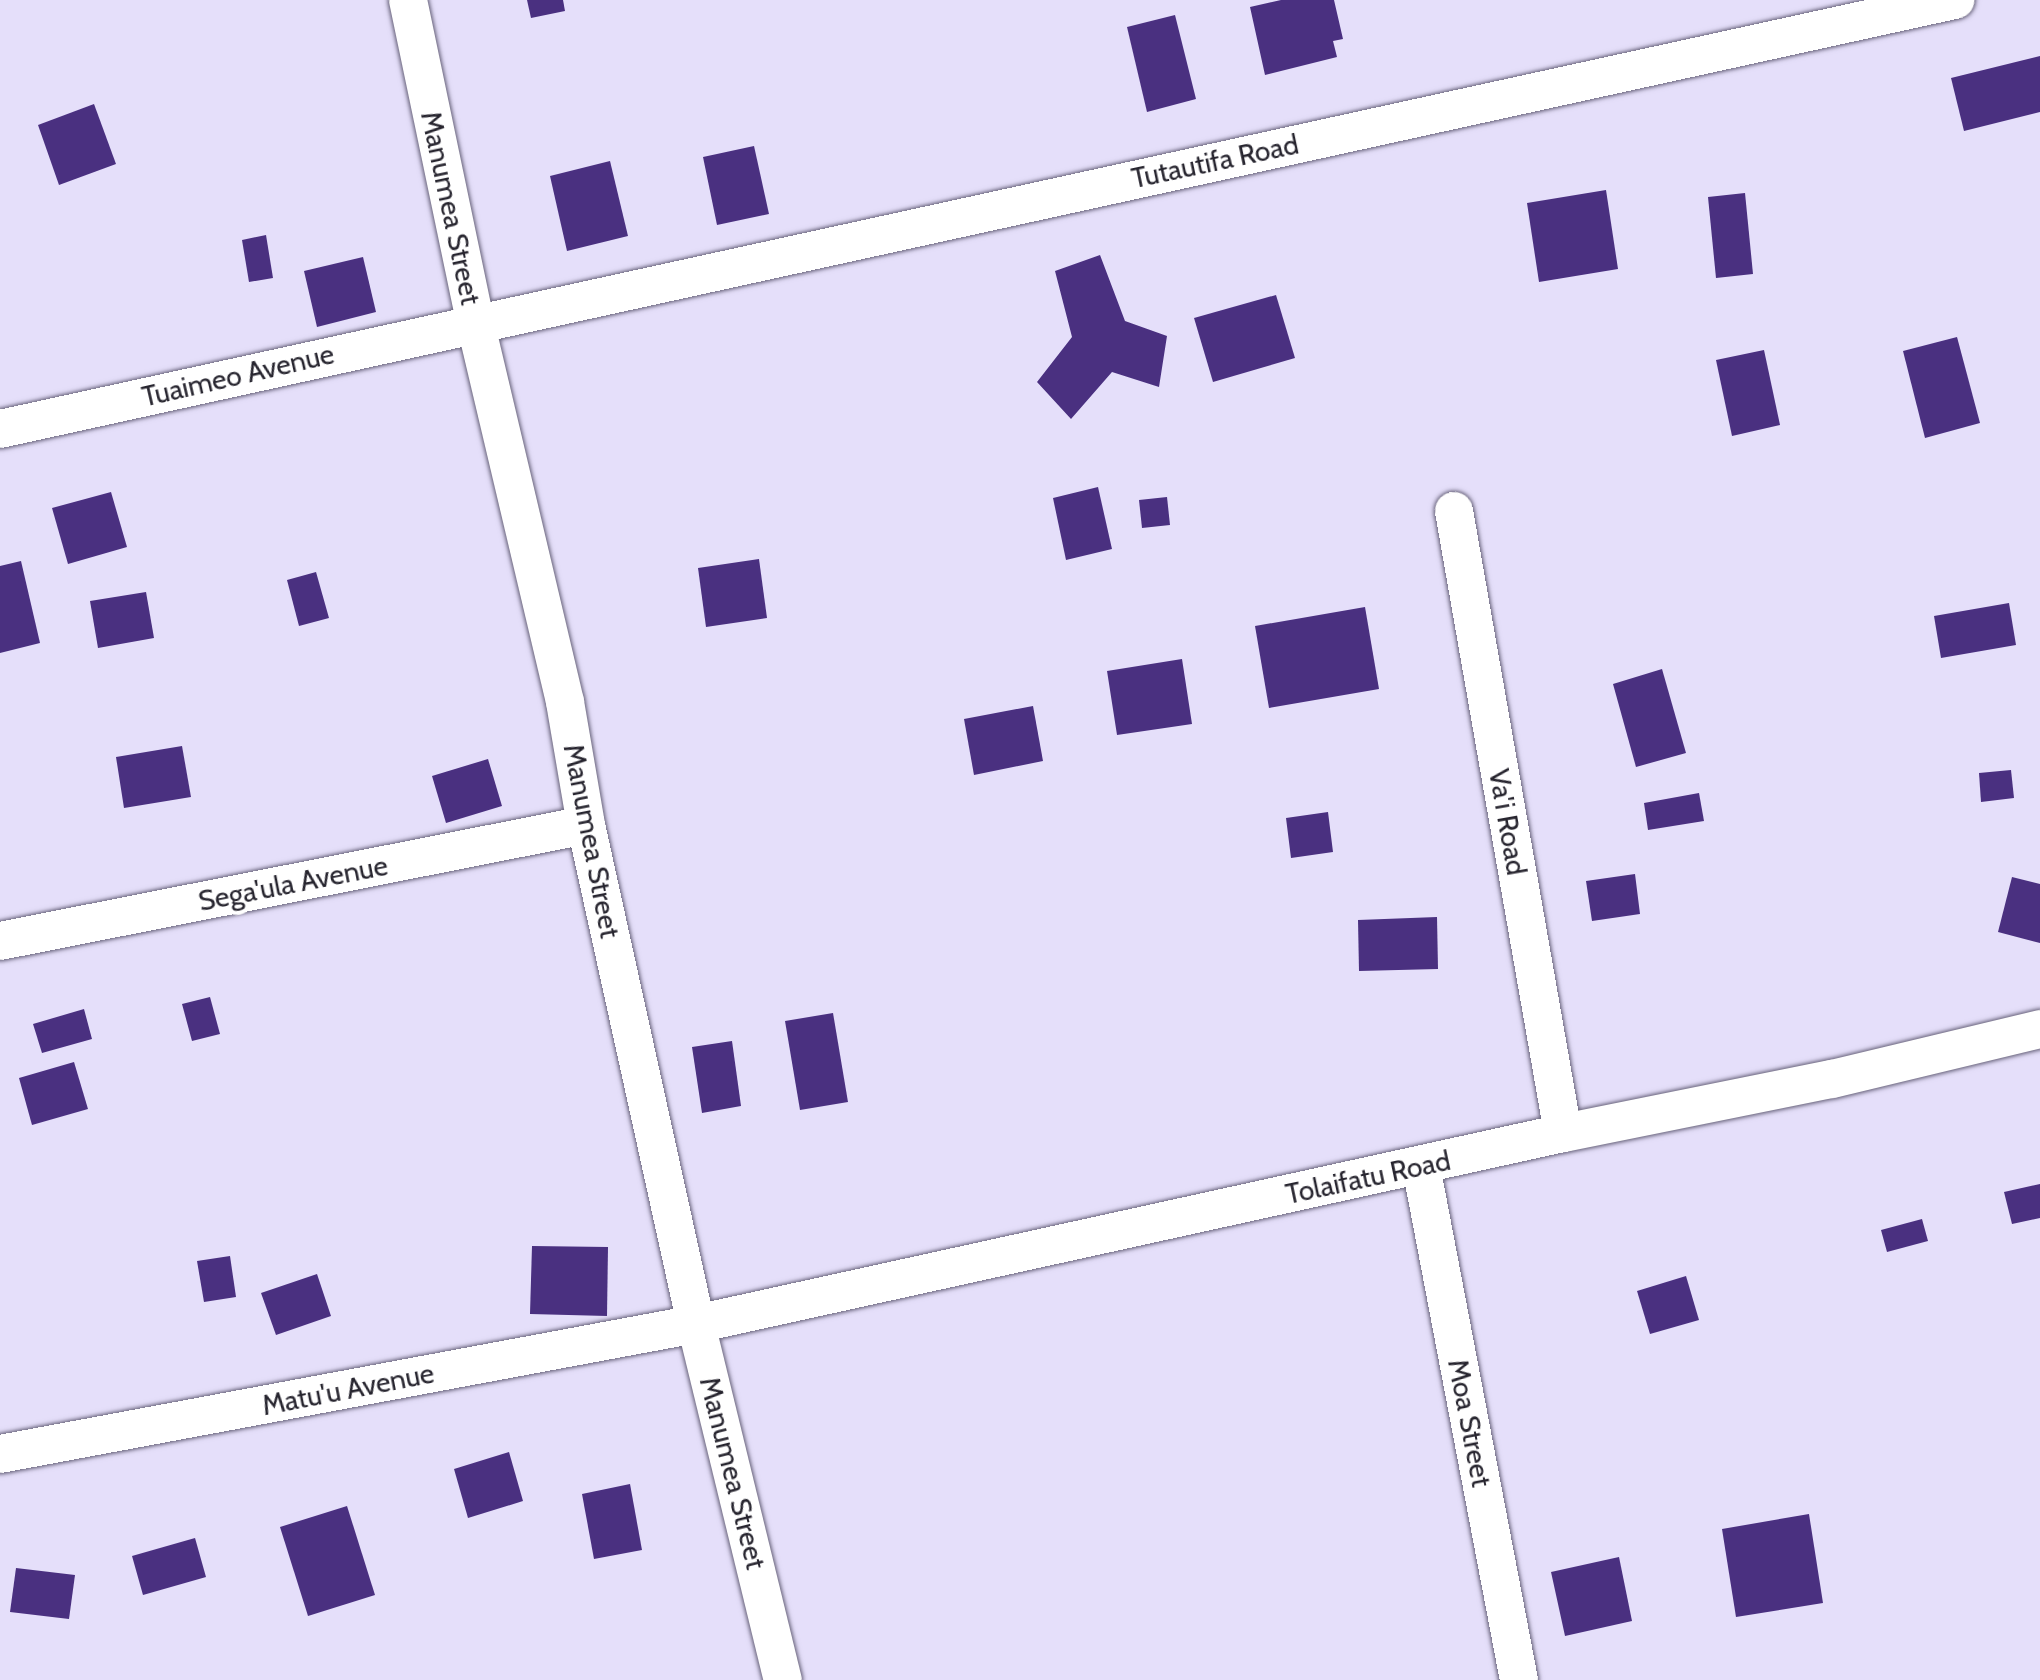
<!DOCTYPE html>
<style>
body{margin:0}
#map{position:relative;width:2040px;height:1680px;overflow:hidden;background:#e5dffa;font-family:Cabin,sans-serif}
div>[style]{position:absolute}
.building>*{inset:0;background:#4a3080}
.roads{filter:drop-shadow(0 0 2px #68637b) drop-shadow(0 0 2px #68637b)}
.minor>*{height:38px;margin:-19px;padding:0 19px;transform-origin:19px;border-radius:19px;background:#fff}
span{translate:-50% -50%;white-space:nowrap;text-align:center;line-height:1.15;-webkit-text-stroke:8px #fff;paint-order:stroke}
.street-label{font-size:28px;color:#27252f}
</style>
<div id="map">
<div class="building">
<i style="clip-path:polygon(527px 0,563px 0,565px 11px,531px 18px)"></i>
<i style="clip-path:polygon(1281px 0,1334px 0,1343px 39px,1333px 41px,1337px 57px,1265px 75px,1250px 7px)"></i>
<i style="clip-path:polygon(1175px 15px,1196px 99px,1147px 112px,1127px 27px)"></i>
<i style="clip-path:polygon(2040px 56px,2040px 112px,1964px 131px,1951px 78px)"></i>
<i style="clip-path:polygon(94px 104px,116px 164px,59px 185px,38px 125px)"></i>
<i style="clip-path:polygon(754px 146px,769px 214px,717px 225px,703px 157px)"></i>
<i style="clip-path:polygon(610px 161px,628px 236px,567px 251px,550px 176px)"></i>
<i style="clip-path:polygon(1606px 190px,1618px 269px,1539px 282px,1527px 203px)"></i>
<i style="clip-path:polygon(1745px 193px,1753px 274px,1716px 278px,1708px 197px)"></i>
<i style="clip-path:polygon(266px 235px,273px 278px,249px 282px,242px 240px)"></i>
<i style="clip-path:polygon(1100px 255px,1125px 321px,1167px 336px,1159px 387px,1112px 372px,1071px 419px,1037px 382px,1072px 337px,1055px 271px)"></i>
<i style="clip-path:polygon(363px 257px,376px 312px,317px 327px,304px 271px)"></i>
<i style="clip-path:polygon(1276px 295px,1295px 358px,1213px 382px,1194px 318px)"></i>
<i style="clip-path:polygon(1957px 337px,1980px 423px,1925px 438px,1903px 351px)"></i>
<i style="clip-path:polygon(1764px 350px,1780px 425px,1732px 436px,1716px 360px)"></i>
<i style="clip-path:polygon(1098px 487px,1112px 549px,1066px 560px,1053px 498px)"></i>
<i style="clip-path:polygon(111px 492px,127px 547px,68px 564px,52px 508px)"></i>
<i style="clip-path:polygon(1167px 497px,1170px 525px,1142px 528px,1139px 500px)"></i>
<i style="clip-path:polygon(759px 559px,767px 618px,706px 627px,698px 568px)"></i>
<i style="clip-path:polygon(21px 561px,40px 643px,0 653px,0 566px)"></i>
<i style="clip-path:polygon(316px 572px,329px 618px,299px 626px,287px 580px)"></i>
<i style="clip-path:polygon(146px 592px,154px 638px,98px 648px,90px 601px)"></i>
<i style="clip-path:polygon(2009px 603px,2016px 645px,1941px 658px,1934px 616px)"></i>
<i style="clip-path:polygon(1365px 607px,1379px 689px,1269px 708px,1255px 626px)"></i>
<i style="clip-path:polygon(1182px 659px,1192px 724px,1117px 735px,1107px 671px)"></i>
<i style="clip-path:polygon(1662px 669px,1686px 753px,1636px 767px,1613px 684px)"></i>
<i style="clip-path:polygon(1033px 706px,1043px 761px,974px 775px,964px 719px)"></i>
<i style="clip-path:polygon(182px 746px,191px 797px,124px 808px,116px 757px)"></i>
<i style="clip-path:polygon(488px 759px,502px 806px,446px 823px,432px 776px)"></i>
<i style="clip-path:polygon(2011px 770px,2014px 798px,1981px 802px,1979px 773px)"></i>
<i style="clip-path:polygon(1699px 793px,1704px 821px,1648px 830px,1644px 803px)"></i>
<i style="clip-path:polygon(1328px 812px,1333px 852px,1291px 858px,1286px 818px)"></i>
<i style="clip-path:polygon(1635px 874px,1640px 914px,1592px 921px,1586px 881px)"></i>
<i style="clip-path:polygon(2012px 877px,2040px 884px,2040px 943px,1998px 932px)"></i>
<i style="clip-path:polygon(1437px 917px,1438px 969px,1359px 971px,1358px 920px)"></i>
<i style="clip-path:polygon(210px 997px,220px 1034px,192px 1041px,182px 1004px)"></i>
<i style="clip-path:polygon(84px 1009px,92px 1039px,42px 1053px,33px 1024px)"></i>
<i style="clip-path:polygon(833px 1013px,848px 1102px,800px 1110px,785px 1021px)"></i>
<i style="clip-path:polygon(732px 1041px,741px 1106px,702px 1113px,692px 1047px)"></i>
<i style="clip-path:polygon(74px 1062px,88px 1109px,32px 1125px,19px 1078px)"></i>
<i style="clip-path:polygon(2040px 1184px,2040px 1218px,2012px 1224px,2004px 1192px)"></i>
<i style="clip-path:polygon(1922px 1219px,1928px 1241px,1887px 1252px,1881px 1230px)"></i>
<i style="clip-path:polygon(532px 1246px,608px 1247px,607px 1316px,530px 1314px)"></i>
<i style="clip-path:polygon(230px 1256px,236px 1297px,204px 1302px,197px 1261px)"></i>
<i style="clip-path:polygon(317px 1274px,331px 1316px,276px 1335px,261px 1293px)"></i>
<i style="clip-path:polygon(1686px 1276px,1699px 1320px,1650px 1334px,1637px 1291px)"></i>
<i style="clip-path:polygon(509px 1452px,523px 1501px,468px 1518px,454px 1469px)"></i>
<i style="clip-path:polygon(630px 1484px,642px 1550px,594px 1559px,582px 1494px)"></i>
<i style="clip-path:polygon(347px 1506px,375px 1595px,308px 1616px,280px 1527px)"></i>
<i style="clip-path:polygon(1809px 1514px,1823px 1603px,1736px 1617px,1722px 1529px)"></i>
<i style="clip-path:polygon(195px 1538px,206px 1577px,143px 1595px,132px 1556px)"></i>
<i style="clip-path:polygon(1619px 1557px,1632px 1621px,1565px 1636px,1551px 1572px)"></i>
<i style="clip-path:polygon(16px 1568px,75px 1575px,69px 1619px,10px 1612px)"></i>
</div>
<div class="roads">
<div class="minor">
<i style="left:408px;top:0;width:328px;rotate:78.2deg"></i>
<i style="left:475px;top:321px;width:391px;rotate:76.7deg"></i>
<i style="left:565px;top:702px;width:125px;rotate:80.3deg"></i>
<i style="left:586px;top:825px;width:511px;rotate:77.57deg"></i>
<i style="left:696px;top:1324px;width:366px;rotate:76.3deg"></i>
<i style="left:0;top:429px;width:2002px;rotate:-12.38deg"></i>
<i style="left:1454px;top:511px;width:631px;rotate:80.06deg"></i>
<i style="left:0;top:941px;width:597px;rotate:-11.2deg"></i>
<i style="left:1421px;top:1166px;width:523px;rotate:79.21deg"></i>
<i style="left:0;top:1454px;width:708px;rotate:-10.58deg"></i>
<i style="left:696px;top:1324px;width:888px;rotate:-12.42deg"></i>
<i style="left:1563px;top:1133px;width:274px;rotate:-11.4deg"></i>
<i style="left:1832px;top:1079px;width:214px;rotate:-13.5deg"></i>
</div>
</div>
<div class="street-label">
<span style="left:1215px;top:161px;rotate:-12deg">Tutautifa Road</span>
<span style="left:451px;top:208px;rotate:78deg">Manumea Street</span>
<span style="left:238px;top:375px;rotate:-13deg">Tuaimeo Avenue</span>
<span style="left:1508px;top:822px;rotate:80deg">Va'i Road</span>
<span style="left:592px;top:841px;rotate:79deg">Manumea Street</span>
<span style="left:293px;top:883px;rotate:-11deg">Sega'ula Avenue</span>
<span style="left:1368px;top:1177px;rotate:-12deg">Tolaifatu Road</span>
<span style="left:348px;top:1389px;rotate:-11deg">Matu'u Avenue</span>
<span style="left:1470px;top:1423px;rotate:79deg">Moa Street</span>
<span style="left:733px;top:1473px;rotate:76deg">Manumea Street</span>
</div>
</div>
